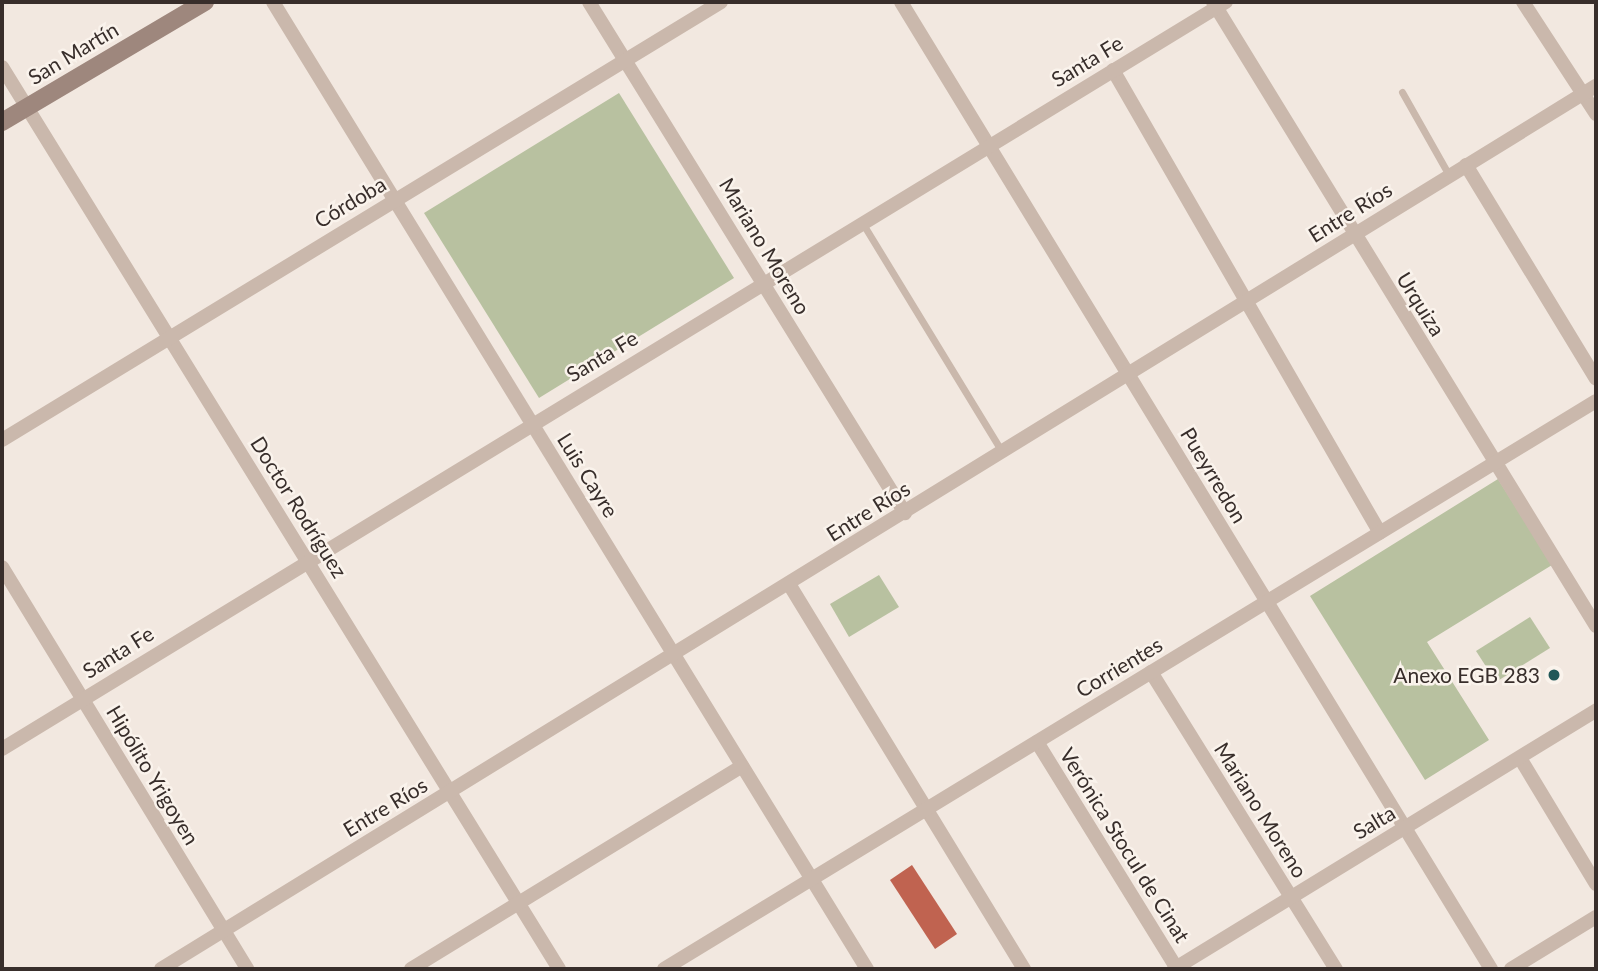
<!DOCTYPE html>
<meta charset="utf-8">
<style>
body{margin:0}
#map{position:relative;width:1598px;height:971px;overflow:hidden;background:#f2e8e0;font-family:Lato,sans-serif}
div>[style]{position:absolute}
.green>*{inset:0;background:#b8c1a0}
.building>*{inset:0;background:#c06350}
.lane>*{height:7px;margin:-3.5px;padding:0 3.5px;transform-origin:3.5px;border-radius:3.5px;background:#cab8ac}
.street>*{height:14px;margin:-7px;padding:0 7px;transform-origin:7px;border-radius:7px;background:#cab8ac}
.secondary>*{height:18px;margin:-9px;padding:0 9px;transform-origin:9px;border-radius:9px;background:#9e877d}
.dots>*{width:19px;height:19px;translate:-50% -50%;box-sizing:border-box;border:4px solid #faf3ec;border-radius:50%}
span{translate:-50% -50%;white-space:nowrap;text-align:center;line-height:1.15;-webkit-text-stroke:5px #faf3ec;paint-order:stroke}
.street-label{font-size:21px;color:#382e2b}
.poi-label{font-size:21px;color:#382e2b}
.right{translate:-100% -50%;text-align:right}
.frame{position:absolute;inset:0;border:4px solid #382e2b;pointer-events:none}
</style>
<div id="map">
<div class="green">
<i style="clip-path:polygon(619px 93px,734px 278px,539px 398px,424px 213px)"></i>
<i style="clip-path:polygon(1498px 479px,1552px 565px,1427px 642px,1489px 740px,1425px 780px,1310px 596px)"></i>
<i style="clip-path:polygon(879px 575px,899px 607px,849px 637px,830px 604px)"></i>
<i style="clip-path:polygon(1530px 617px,1550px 648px,1496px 682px,1476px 651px)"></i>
</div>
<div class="building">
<i style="clip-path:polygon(912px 865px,957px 934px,935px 949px,890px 880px)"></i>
</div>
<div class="lane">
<i style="left:1402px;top:92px;width:95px;rotate:60.5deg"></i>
<i style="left:863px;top:224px;width:267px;rotate:58.6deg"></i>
</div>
<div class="street">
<i style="left:273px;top:2px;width:1135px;rotate:58.44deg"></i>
<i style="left:589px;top:2px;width:601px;rotate:58.27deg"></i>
<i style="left:901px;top:2px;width:1133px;rotate:58.61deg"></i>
<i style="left:1213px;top:2px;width:732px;rotate:58.46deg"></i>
<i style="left:1523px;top:2px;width:134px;rotate:56.9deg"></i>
<i style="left:2px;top:67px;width:1060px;rotate:58.3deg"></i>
<i style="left:1113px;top:70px;width:534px;rotate:60.03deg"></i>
<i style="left:1466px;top:165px;width:250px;rotate:58.7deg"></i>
<i style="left:2px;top:440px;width:842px;rotate:-31.35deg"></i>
<i style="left:2px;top:567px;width:471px;rotate:58.6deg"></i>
<i style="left:789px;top:584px;width:451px;rotate:58.6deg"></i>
<i style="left:1151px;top:672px;width:350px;rotate:58.1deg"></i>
<i style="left:1037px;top:742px;width:267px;rotate:58.3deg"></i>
<i style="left:2px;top:749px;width:1434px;rotate:-31.4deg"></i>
<i style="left:1520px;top:758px;width:147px;rotate:58.9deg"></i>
<i style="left:161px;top:969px;width:1685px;rotate:-31.61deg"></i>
<i style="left:411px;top:969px;width:388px;rotate:-31.5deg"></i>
<i style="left:664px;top:969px;width:1091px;rotate:-31.36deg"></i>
<i style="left:1174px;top:969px;width:495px;rotate:-31.5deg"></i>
<i style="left:1511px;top:969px;width:100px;rotate:-31.5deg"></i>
</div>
<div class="secondary">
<i style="left:2px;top:122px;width:236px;rotate:-30.6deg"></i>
</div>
<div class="dots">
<i style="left:1554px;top:675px;background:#225858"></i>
</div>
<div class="street-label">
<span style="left:73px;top:53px;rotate:-31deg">San Martín</span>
<span style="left:1087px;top:61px;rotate:-31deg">Santa Fe</span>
<span style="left:350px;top:202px;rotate:-31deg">Córdoba</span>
<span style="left:1350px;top:212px;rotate:-32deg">Entre Ríos</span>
<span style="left:765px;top:246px;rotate:59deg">Mariano Moreno</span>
<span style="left:1421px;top:304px;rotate:58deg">Urquiza</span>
<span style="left:602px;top:356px;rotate:-31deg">Santa Fe</span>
<span style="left:588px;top:475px;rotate:58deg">Luis Cayre</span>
<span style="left:1214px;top:475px;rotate:59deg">Pueyrredon</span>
<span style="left:299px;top:507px;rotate:58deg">Doctor Rodríguez</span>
<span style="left:868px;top:511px;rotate:-32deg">Entre Ríos</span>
<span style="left:118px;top:652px;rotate:-32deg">Santa Fe</span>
<span style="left:1119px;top:667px;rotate:-31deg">Corrientes</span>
<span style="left:153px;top:775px;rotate:59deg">Hipólito Yrigoyen</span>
<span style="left:385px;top:807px;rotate:-31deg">Entre Ríos</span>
<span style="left:1261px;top:810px;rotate:58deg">Mariano Moreno</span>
<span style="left:1374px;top:822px;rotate:-31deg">Salta</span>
<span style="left:1125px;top:845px;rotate:58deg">Verónica Stocul de Cinat</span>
</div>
<div class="poi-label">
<span class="right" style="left:1540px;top:675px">Anexo EGB 283</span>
</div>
<div class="frame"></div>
</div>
